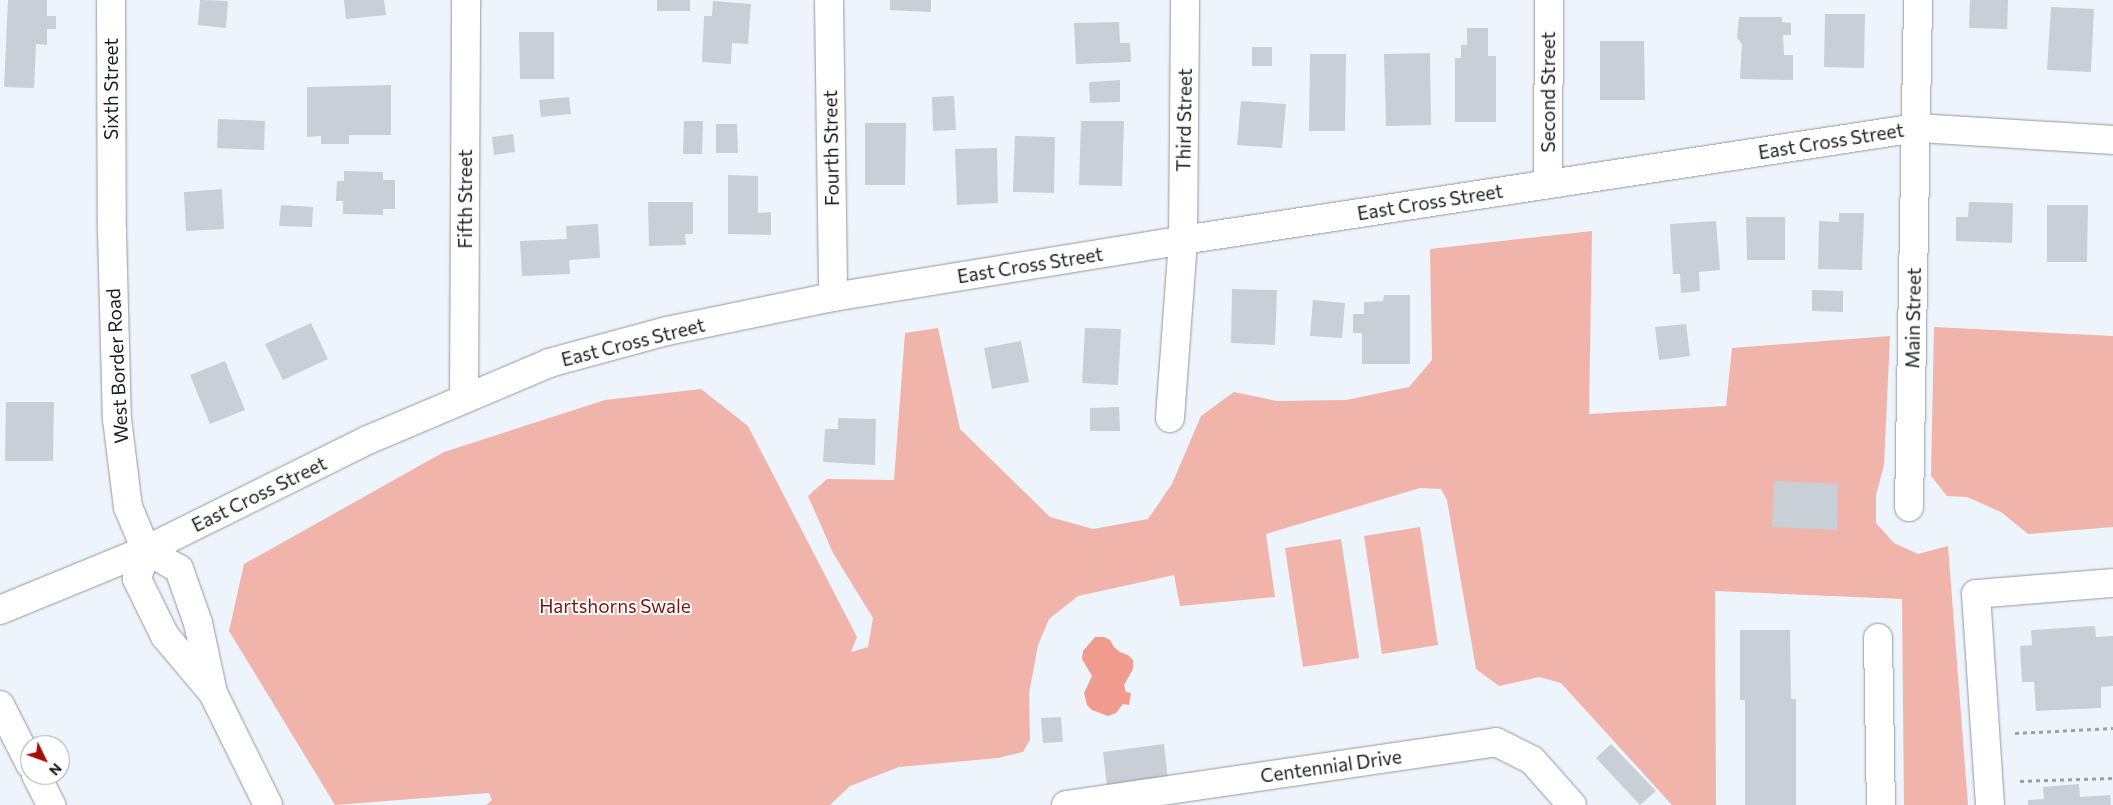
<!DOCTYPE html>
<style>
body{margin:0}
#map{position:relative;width:2113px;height:805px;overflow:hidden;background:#eef4fb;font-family:Commissioner,sans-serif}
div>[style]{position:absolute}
.green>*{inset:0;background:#f0b4aa}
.water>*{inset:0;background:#f09b8e}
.building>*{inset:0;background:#c9cfd6}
.path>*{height:3px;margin-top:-1.5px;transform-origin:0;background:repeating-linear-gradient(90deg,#9ba0a5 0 4px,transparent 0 8px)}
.roads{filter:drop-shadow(0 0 1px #93989f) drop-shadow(0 0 1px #93989f)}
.minor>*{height:28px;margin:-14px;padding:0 14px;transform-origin:14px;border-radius:14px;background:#fff}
span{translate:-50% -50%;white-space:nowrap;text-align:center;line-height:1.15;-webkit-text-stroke:4px #fff;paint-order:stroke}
.street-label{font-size:19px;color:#1b1d1f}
.park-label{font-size:19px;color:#78150d}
.north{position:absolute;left:20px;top:735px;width:50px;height:50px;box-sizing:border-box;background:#fff;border:1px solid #a4a5a5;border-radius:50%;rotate:132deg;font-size:14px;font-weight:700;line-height:20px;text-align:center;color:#1b1d1f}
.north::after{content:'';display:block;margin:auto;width:18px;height:22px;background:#a40e06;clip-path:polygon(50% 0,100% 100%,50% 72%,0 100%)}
</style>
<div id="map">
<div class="green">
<i style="clip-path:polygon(1592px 231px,1589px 414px,1726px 406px,1732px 348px,1890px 336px,1884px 465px,1876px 495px,1876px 523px,1894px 543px,1918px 554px,1948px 546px,1968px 805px,1904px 805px,1902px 599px,1715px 591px,1716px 805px,1672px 805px,1561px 683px,1539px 677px,1499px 686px,1476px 669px,1447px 500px,1441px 489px,1420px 488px,1266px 534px,1275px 597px,1180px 606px,1174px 575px,1078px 596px,1049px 619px,1038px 645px,1029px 694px,1030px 740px,1023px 752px,998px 758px,899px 767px,850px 786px,830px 805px,486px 805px,492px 800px,489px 793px,335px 805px,229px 631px,244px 564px,444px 452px,605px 400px,701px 389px,748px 426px,857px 637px,851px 652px,868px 647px,873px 618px,833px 553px,808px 496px,827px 479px,894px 480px,905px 333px,938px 328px,960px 429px,1050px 517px,1093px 529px,1148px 519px,1172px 484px,1201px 416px,1234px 392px,1277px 401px,1346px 400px,1409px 387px,1432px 360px,1430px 249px)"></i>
<i style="clip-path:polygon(1934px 327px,2113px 336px,2113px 527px,2028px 534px,2001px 512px,1967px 497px,1947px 496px,1931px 476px)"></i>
<i style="clip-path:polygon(1420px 527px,1438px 645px,1382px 654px,1364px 536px)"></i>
<i style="clip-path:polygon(1341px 539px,1359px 658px,1303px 667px,1285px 548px)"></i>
</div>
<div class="water">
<i style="clip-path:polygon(1095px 637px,1104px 637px,1110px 640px,1114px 647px,1120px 652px,1128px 655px,1133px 660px,1133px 669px,1124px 685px,1126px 692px,1131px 693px,1129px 705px,1123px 704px,1116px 713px,1108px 716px,1092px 710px,1087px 705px,1084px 693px,1092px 676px,1082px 659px,1083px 651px)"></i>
</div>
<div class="building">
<i style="clip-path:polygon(8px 0,47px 0,47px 16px,56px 16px,56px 29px,47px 29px,47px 45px,36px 44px,34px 88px,4px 87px)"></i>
<i style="clip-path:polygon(200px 0,228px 1px,226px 28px,198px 25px)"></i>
<i style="clip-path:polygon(344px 0,384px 0,386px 15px,346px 19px)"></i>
<i style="clip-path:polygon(657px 0,690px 0,690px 11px,657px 11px)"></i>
<i style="clip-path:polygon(890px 0,931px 0,931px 12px,890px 10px)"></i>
<i style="clip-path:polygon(1970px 0,2008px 0,2007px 29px,1969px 28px)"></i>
<i style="clip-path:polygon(713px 1px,751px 4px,748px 44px,732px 43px,731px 64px,702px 62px,704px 16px,712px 16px)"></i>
<i style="clip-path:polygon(2051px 7px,2094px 9px,2091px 72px,2047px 70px)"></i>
<i style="clip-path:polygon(1825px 14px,1865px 14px,1864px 68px,1824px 67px)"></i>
<i style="clip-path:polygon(1739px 17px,1782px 17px,1782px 22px,1791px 23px,1791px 35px,1783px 35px,1784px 55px,1793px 55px,1793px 80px,1740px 79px,1742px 44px,1737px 38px)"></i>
<i style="clip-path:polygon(1119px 22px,1120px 43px,1130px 43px,1131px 62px,1076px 64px,1074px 23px)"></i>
<i style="clip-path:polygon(1467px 28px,1488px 28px,1488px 56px,1496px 56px,1496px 122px,1455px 122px,1455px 58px,1461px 58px,1461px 45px,1467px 45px)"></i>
<i style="clip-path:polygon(519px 32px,554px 32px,554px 79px,520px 79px)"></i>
<i style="clip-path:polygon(1600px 41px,1644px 41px,1645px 100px,1600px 100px)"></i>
<i style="clip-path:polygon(1252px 47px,1272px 47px,1272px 66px,1252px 66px)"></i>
<i style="clip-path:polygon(1430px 53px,1431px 125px,1386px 126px,1384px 54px)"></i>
<i style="clip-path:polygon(1310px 54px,1346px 54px,1345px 131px,1309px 131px)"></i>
<i style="clip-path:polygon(1120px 80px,1120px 102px,1090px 103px,1089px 82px)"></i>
<i style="clip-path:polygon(391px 85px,391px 135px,349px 135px,349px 144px,321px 144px,321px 136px,307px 137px,307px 87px)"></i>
<i style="clip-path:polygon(954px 96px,956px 130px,933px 131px,932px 97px)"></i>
<i style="clip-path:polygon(569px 97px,571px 114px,541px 117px,539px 100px)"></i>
<i style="clip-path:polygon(1241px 101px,1286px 104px,1282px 148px,1237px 145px)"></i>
<i style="clip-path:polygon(218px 119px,265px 121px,264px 150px,217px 148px)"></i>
<i style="clip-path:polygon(684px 121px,703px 121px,702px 154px,683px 154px)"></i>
<i style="clip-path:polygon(1081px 121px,1124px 121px,1122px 186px,1079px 185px)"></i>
<i style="clip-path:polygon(865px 123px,906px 123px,905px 185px,865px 185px)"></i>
<i style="clip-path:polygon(716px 124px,737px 124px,738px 153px,716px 153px)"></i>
<i style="clip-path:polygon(513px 134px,515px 152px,494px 155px,492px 137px)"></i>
<i style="clip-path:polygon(1015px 136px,1055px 137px,1054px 193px,1013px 192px)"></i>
<i style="clip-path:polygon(997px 148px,998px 203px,957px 205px,955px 149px)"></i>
<i style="clip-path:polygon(344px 171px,383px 172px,383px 180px,395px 180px,395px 209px,383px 209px,383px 215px,343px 214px,343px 201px,336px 201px,337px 181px,344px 181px)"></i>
<i style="clip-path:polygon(728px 175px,758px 176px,758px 213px,771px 212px,771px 235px,728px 234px)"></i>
<i style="clip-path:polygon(222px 189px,224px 229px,186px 231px,184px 192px)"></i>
<i style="clip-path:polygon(648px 202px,693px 202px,693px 234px,685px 234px,686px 245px,649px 246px)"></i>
<i style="clip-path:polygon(1969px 202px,2013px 203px,2012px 243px,1956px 241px,1956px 217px,1968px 217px)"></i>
<i style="clip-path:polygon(281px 205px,313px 207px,312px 227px,279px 226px)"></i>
<i style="clip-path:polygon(2047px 205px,2088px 205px,2087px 262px,2047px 262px)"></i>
<i style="clip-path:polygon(1839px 213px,1864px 213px,1862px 270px,1818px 269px,1819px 221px,1839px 222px)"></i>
<i style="clip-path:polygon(1746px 217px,1785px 217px,1785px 260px,1747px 260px)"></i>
<i style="clip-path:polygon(1716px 221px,1720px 270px,1699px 272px,1700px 291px,1681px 293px,1680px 274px,1673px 274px,1670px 224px)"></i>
<i style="clip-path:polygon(598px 224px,600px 258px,569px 260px,570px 274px,522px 276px,520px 241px,567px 239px,566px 226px)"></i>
<i style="clip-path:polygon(1232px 289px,1277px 290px,1275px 345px,1231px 343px)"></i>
<i style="clip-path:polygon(1812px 290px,1843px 291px,1843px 312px,1812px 311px)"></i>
<i style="clip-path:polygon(1384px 295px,1410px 295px,1410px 364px,1362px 364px,1362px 333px,1353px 333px,1353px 314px,1364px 314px,1364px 302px,1383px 301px)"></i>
<i style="clip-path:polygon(1313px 300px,1345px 303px,1342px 338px,1310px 336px)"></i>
<i style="clip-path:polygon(311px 323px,328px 359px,283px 380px,265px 344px)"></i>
<i style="clip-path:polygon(1686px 324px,1690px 356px,1659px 360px,1655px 327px)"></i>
<i style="clip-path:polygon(1085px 328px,1121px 329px,1118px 385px,1082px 383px)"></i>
<i style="clip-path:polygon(1021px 341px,1029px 382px,992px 389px,984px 348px)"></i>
<i style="clip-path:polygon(225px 361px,245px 410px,210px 424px,190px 375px)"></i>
<i style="clip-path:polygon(6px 402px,54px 402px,53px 461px,5px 461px)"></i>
<i style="clip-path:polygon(1119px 407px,1120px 431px,1090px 431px,1090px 408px)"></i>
<i style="clip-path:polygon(838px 418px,876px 419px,875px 465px,823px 462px,825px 429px,838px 429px)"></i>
<i style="clip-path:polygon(1774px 481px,1838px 484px,1837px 530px,1772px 527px)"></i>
<i style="clip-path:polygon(2095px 626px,2096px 637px,2113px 636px,2113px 686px,2101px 687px,2101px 708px,2036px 711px,2034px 682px,2022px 682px,2020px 646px,2032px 645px,2031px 630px)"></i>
<i style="clip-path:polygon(1740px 630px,1790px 630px,1791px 699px,1796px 699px,1796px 805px,1745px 805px,1745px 700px,1740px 700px)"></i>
<i style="clip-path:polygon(1061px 717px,1063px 742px,1043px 743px,1041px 718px)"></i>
<i style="clip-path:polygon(1164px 744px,1168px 780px,1107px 787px,1103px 752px)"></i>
<i style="clip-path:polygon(1611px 744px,1656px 791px,1640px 805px,1596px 758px)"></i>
<i style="clip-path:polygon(2079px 784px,2080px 797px,2110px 795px,2111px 805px,2028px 805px,2028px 800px,2044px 799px,2043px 787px)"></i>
</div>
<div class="path">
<i style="left:2015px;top:733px;width:98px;rotate:-2.9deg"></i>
<i style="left:2020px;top:781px;width:93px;rotate:-1.8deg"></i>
</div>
<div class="roads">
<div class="minor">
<i style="left:111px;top:0;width:232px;rotate:89.8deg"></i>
<i style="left:112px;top:232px;width:187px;rotate:88.5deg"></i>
<i style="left:117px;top:419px;width:89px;rotate:82.9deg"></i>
<i style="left:128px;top:507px;width:47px;rotate:67.3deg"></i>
<i style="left:146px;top:550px;width:38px;rotate:30deg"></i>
<i style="left:179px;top:569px;width:57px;rotate:70.6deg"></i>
<i style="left:198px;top:623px;width:72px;rotate:77.9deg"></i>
<i style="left:213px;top:693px;width:75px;rotate:-130.1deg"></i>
<i style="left:165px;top:636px;width:64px;rotate:-116.2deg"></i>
<i style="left:137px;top:579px;width:30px;rotate:-73deg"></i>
<i style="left:829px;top:0;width:297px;rotate:89.2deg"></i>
<i style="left:1548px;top:184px;width:184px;rotate:-89.7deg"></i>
<i style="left:464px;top:399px;width:399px;rotate:-89.7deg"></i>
<i style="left:1170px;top:418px;width:178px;rotate:-85.8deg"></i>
<i style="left:1183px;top:240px;width:240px;rotate:-89.5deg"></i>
<i style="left:1909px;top:507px;width:507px;rotate:-88.98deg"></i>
<i style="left:0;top:610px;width:158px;rotate:-22.3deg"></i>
<i style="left:146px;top:550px;width:248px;rotate:-26.4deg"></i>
<i style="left:368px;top:440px;width:197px;rotate:-23deg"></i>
<i style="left:549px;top:363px;width:122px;rotate:-15.2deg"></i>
<i style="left:667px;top:331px;width:169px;rotate:-11.6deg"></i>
<i style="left:833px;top:297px;width:355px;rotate:-9.2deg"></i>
<i style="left:1183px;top:240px;width:742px;rotate:-8.68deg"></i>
<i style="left:1917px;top:128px;width:196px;rotate:3.5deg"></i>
<i style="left:1878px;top:638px;width:167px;rotate:89deg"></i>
<i style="left:213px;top:693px;width:125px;rotate:63.8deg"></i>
<i style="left:0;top:705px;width:66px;rotate:63deg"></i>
<i style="left:36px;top:775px;width:34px;rotate:63deg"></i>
<i style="left:1066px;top:805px;width:435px;rotate:-8.3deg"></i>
<i style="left:1496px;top:742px;width:40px;rotate:26.6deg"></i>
<i style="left:1532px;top:760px;width:60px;rotate:48.4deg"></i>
<i style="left:1990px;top:805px;width:211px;rotate:-93.8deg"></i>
<i style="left:1976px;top:594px;width:137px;rotate:-4.6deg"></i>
</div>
</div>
<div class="street-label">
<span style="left:111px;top:89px;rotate:-90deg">Sixth Street</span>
<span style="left:1548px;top:92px;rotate:-90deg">Second Street</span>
<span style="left:1184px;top:120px;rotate:-89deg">Third Street</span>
<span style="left:1831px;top:141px;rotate:-9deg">East Cross Street</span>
<span style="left:831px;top:148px;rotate:-91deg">Fourth Street</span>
<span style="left:465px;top:199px;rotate:-90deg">Fifth Street</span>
<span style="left:1430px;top:202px;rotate:-9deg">East Cross Street</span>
<span style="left:1030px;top:265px;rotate:-9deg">East Cross Street</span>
<span style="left:1913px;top:318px;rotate:-89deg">Main Street</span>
<span style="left:633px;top:342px;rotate:-14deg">East Cross Street</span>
<span style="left:117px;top:366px;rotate:-93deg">West Border Road</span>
<span style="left:259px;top:494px;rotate:-26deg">East Cross Street</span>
<span style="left:1331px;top:766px;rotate:-8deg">Centennial Drive</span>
</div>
<div class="park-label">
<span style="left:615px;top:606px">Hartshorns Swale</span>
</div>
<div class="north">N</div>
</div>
